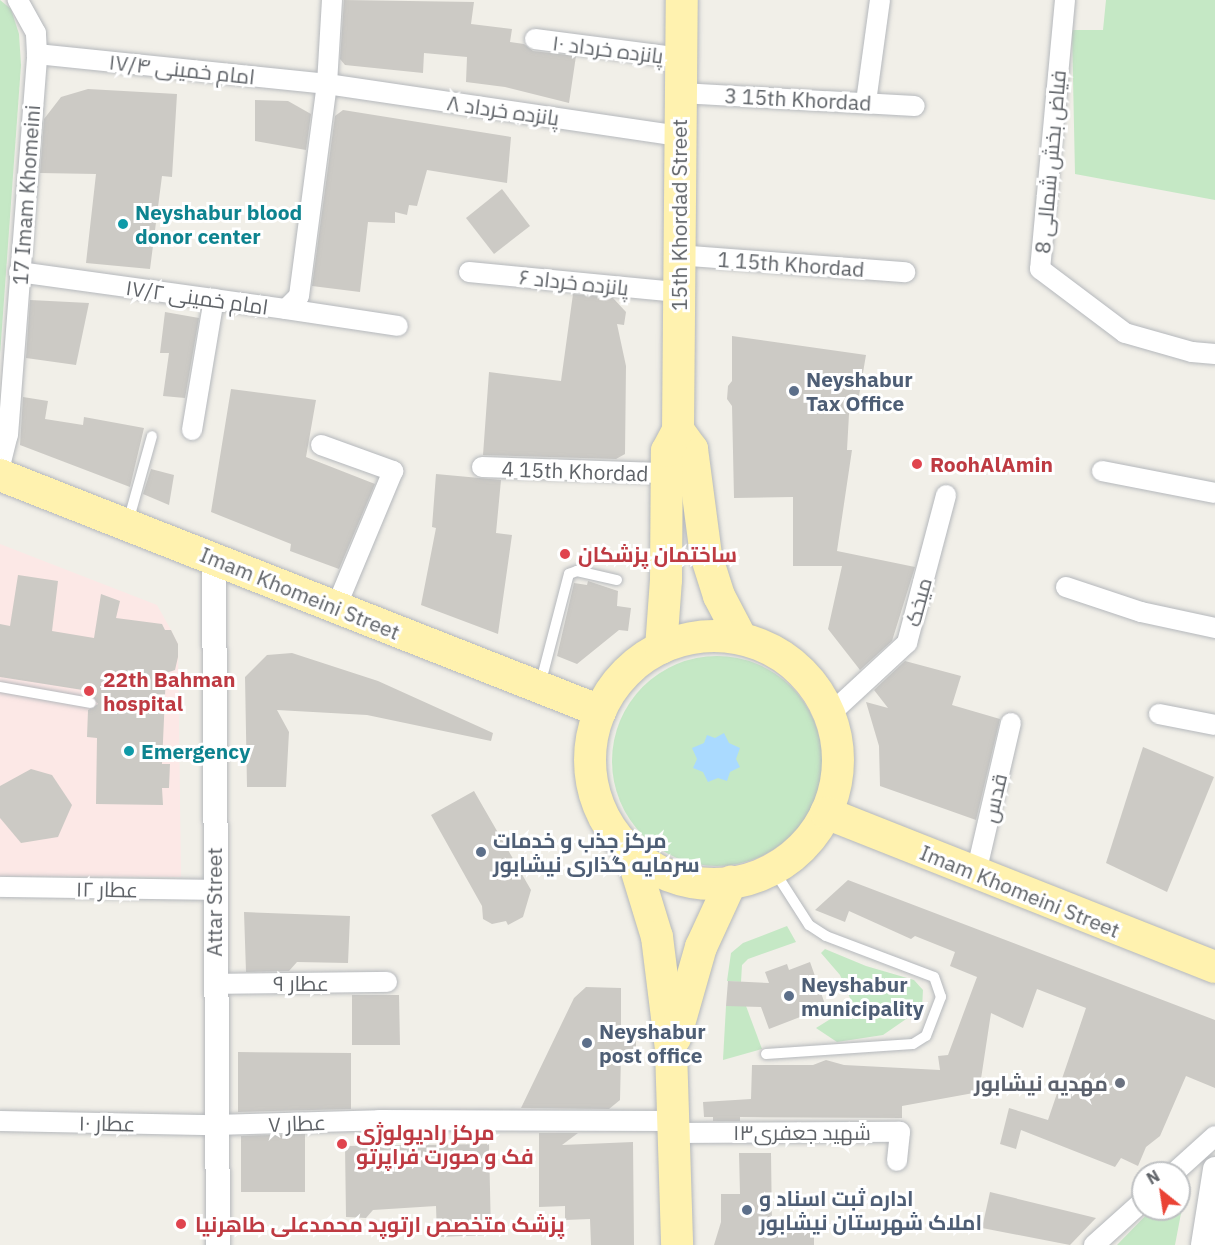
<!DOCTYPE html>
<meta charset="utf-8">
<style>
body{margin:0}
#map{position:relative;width:1215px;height:1245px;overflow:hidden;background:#f1efe8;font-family:"IBM Plex Sans",Cairo,sans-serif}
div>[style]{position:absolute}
.medical>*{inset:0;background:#fce8e6}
.green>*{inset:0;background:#c5e8c5}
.round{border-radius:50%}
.water>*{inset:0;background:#aadaff}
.building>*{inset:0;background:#cccac5}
.roads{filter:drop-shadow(0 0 2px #b5b8bc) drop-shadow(0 0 2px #b5b8bc)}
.service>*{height:10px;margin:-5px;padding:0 5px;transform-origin:5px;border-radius:5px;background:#fff}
.minor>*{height:20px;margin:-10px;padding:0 10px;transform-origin:10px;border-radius:10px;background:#fff}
.tertiary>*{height:24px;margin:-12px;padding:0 12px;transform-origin:12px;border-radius:12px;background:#fff}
.primary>*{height:32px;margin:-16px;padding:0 16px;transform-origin:16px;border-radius:16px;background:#fff2af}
.primary>.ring{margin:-16px;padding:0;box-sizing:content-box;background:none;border:32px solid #fff2af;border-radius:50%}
.dots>*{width:16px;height:16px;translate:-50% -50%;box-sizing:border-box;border:3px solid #fff;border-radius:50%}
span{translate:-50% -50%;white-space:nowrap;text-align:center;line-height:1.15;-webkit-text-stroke:6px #fff;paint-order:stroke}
.street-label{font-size:21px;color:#5f6368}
.culture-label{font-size:21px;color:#0d838f;font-weight:700}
.left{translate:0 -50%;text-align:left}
.service-label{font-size:21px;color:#4e5e75;font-weight:700}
.health-label{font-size:21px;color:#be3a42;font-weight:700}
.worship-label{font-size:21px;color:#5b616d;font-weight:700}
.right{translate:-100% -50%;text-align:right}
.north{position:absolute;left:1131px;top:1161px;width:60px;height:60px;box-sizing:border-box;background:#fff;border:2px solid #bfc1c3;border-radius:50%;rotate:330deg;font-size:16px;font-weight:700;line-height:24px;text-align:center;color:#5f6368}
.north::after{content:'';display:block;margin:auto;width:21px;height:27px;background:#ea4335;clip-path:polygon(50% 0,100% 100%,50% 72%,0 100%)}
</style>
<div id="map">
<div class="medical">
<i style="clip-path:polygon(0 544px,157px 605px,171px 630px,178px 644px,181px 877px,0 876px)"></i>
</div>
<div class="green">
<i style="clip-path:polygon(0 0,11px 9px,19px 34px,21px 65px,0 355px)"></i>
<i style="clip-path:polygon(1106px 0,1215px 0,1215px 200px,1075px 174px,1072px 30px,1103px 30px)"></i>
<i class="round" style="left:612px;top:656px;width:210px;height:210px"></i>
<i style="clip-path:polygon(787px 926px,796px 942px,748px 959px,742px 965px,741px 982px,727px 981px,731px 953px,743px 943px)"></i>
<i style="clip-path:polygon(825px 949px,866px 966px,914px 980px,923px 990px,922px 1008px,883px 1035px,837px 1042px,816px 1028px,853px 1005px,840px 975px,821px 953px)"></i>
<i style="clip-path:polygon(726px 1006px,746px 1006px,762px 1049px,723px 1060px)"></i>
<i style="clip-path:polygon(1179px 1183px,1186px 1187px,1175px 1245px,1117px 1245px,1152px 1209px,1179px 1209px)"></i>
</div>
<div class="water">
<i style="clip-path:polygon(724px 733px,729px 743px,740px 748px,736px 759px,740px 767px,730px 772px,727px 781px,718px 778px,708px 782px,703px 772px,693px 768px,697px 759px,692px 748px,704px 743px,707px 735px,715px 738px)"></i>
</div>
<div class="building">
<i style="clip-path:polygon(344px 0,474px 2px,471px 24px,512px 29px,510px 42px,524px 44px,533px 51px,576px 56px,569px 103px,505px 87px,466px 82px,467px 57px,424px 53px,423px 73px,345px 65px,340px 59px)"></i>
<i style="clip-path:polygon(88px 89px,177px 94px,172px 177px,162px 176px,150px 269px,86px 263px,96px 174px,40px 173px,44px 119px,61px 97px)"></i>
<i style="clip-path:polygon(255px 100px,288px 101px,311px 114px,306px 150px,255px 141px)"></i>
<i style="clip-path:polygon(343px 110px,511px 137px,507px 183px,427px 170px,417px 206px,409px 205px,407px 215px,395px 212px,395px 223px,368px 222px,360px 292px,312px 286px,335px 116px)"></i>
<i style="clip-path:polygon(502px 189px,530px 226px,494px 254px,466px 218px)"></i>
<i style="clip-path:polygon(573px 294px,613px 298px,626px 312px,624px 325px,617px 324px,626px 366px,625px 454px,616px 459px,483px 455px,489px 372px,561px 381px)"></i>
<i style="clip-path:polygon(30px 300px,89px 303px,76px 365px,26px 358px)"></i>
<i style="clip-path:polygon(165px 312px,199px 318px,185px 398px,163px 396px,169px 353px,160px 353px)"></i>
<i style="clip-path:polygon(732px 336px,866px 355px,859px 396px,850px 396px,847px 450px,852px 450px,837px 551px,915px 567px,892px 641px,860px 670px,828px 629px,842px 566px,793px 566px,793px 497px,734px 498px,732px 406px,727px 399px,728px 386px,732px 381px)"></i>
<i style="clip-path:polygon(231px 389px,316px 400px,306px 457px,375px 484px,339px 569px,290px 551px,291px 544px,211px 512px)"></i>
<i style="clip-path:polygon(23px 397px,48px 401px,45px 419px,83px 425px,84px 417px,144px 428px,130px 487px,20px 445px)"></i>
<i style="clip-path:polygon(151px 469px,174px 475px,169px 505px,143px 494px)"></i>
<i style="clip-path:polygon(436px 474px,501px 480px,496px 533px,512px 535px,498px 634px,421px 605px,436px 528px,432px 527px)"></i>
<i style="clip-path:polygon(18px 575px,58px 581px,52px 631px,94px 638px,101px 594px,120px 601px,116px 618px,162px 624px,165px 630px,171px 630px,178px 644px,178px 657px,175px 670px,166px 673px,162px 764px,170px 764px,169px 788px,162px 788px,163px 805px,96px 804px,97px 738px,87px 737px,88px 710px,98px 704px,89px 691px,0 677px,0 624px,10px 626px)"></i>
<i style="clip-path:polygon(588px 581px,618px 591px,617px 606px,631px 608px,628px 631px,619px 630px,577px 664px,557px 656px,574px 583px,587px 585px)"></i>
<i style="clip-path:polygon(292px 653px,378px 681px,493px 733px,491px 741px,367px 715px,277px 710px,289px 732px,286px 787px,247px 787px,245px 677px,267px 655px)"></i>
<i style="clip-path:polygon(905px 661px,961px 676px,952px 705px,1000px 719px,976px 820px,880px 786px,879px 746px,866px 702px,888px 708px,874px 690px)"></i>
<i style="clip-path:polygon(1143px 747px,1214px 777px,1167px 892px,1106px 863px)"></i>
<i style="clip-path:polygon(31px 769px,52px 775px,72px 805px,58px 837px,21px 843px,0 818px,0 786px)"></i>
<i style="clip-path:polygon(474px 791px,531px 890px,523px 917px,508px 925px,506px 921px,492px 924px,483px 919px,482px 906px,431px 815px)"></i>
<i style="clip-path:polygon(848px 880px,1215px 1020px,1215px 1088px,1186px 1076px,1160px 1136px,1146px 1147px,1138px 1166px,1121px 1158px,1115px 1167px,1021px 1130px,1016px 1149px,1000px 1144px,1009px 1108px,1048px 1120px,1086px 1008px,1037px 989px,1023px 1028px,991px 1013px,979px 1092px,902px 1106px,902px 1118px,740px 1117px,740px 1121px,713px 1121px,713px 1117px,704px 1117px,703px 1102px,751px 1099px,752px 1065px,813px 1065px,826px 1060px,844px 1065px,940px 1070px,938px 1056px,948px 1055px,977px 977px,950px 966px,955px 952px,915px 936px,911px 939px,849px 911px,845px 922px,815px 910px)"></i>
<i style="clip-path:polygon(244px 912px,350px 916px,348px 963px,297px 962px,289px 971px,246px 972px)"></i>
<i style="clip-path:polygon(810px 962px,826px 1007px,769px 1029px,761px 1007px,726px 1006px,728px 981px,769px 983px,765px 972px,787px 964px,789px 970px)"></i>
<i style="clip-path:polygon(586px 987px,621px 988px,621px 1034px,636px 1033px,636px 1054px,621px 1054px,620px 1100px,609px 1109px,521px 1108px,574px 998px)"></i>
<i style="clip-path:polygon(352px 995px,399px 995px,400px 1045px,352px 1045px)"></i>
<i style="clip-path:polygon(238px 1052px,351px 1053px,351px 1109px,238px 1112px)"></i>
<i style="clip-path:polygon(539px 1133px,578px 1133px,562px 1145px,633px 1142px,634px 1245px,591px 1245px,590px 1219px,565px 1220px,565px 1206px,539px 1207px)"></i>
<i style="clip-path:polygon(305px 1134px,305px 1192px,241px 1192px,241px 1136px)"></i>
<i style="clip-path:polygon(489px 1144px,491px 1235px,437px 1237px,436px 1206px,373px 1210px,366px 1218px,346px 1217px,345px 1146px)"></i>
<i style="clip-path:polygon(739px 1153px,771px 1153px,772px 1228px,814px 1228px,814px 1245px,714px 1245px,721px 1222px,721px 1194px,740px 1194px)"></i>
<i style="clip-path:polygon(990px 1192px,1096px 1218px,1070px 1245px,982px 1228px)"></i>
</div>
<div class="roads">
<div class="service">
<i style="left:128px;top:522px;width:89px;rotate:-74.4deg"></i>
<i style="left:540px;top:685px;width:115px;rotate:-75.4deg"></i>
<i style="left:569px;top:574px;width:9px;rotate:-21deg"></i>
<i style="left:577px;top:571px;width:41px;rotate:12.7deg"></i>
<i style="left:0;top:687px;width:92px;rotate:10deg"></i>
<i style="left:766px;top:1054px;width:147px;rotate:-3.9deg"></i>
<i style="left:913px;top:1044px;width:15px;rotate:-32deg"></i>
<i style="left:926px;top:1036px;width:42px;rotate:-69deg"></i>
<i style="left:941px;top:997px;width:21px;rotate:-109deg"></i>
<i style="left:934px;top:977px;width:116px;rotate:-159.2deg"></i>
<i style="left:826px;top:936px;width:20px;rotate:-147deg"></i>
<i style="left:809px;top:925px;width:67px;rotate:-122.7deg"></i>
</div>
<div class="minor">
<i style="left:1065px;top:0;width:270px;rotate:95.3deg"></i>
<i style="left:1040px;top:269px;width:106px;rotate:37deg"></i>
<i style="left:1125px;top:333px;width:70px;rotate:15.8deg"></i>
<i style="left:1192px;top:352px;width:23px;rotate:5deg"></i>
<i style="left:535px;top:39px;width:147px;rotate:7.4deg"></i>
<i style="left:37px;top:54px;width:292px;rotate:5.9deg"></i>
<i style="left:327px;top:84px;width:356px;rotate:8.4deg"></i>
<i style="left:681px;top:93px;width:234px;rotate:3.2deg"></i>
<i style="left:866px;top:102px;width:103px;rotate:-82.2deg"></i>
<i style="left:677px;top:255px;width:229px;rotate:4.3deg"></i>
<i style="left:19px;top:272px;width:270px;rotate:7.9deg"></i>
<i style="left:286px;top:309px;width:18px;rotate:-45deg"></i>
<i style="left:299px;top:296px;width:214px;rotate:-82.5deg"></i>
<i style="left:327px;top:84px;width:84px;rotate:-86.6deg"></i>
<i style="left:469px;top:272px;width:210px;rotate:5.5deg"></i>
<i style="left:286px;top:309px;width:113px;rotate:8.6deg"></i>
<i style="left:192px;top:430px;width:133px;rotate:-80.5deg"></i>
<i style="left:321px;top:445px;width:77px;rotate:19.9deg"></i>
<i style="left:393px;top:471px;width:147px;rotate:112.7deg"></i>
<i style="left:0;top:466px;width:32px;rotate:-76deg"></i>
<i style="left:8px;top:435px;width:382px;rotate:-85.6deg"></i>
<i style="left:37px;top:54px;width:21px;rotate:-93deg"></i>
<i style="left:36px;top:33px;width:38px;rotate:-119deg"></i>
<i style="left:482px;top:467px;width:185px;rotate:1.9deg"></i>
<i style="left:1102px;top:471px;width:115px;rotate:11deg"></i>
<i style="left:1066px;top:587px;width:79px;rotate:18.4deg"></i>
<i style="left:1141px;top:612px;width:76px;rotate:12.2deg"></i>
<i style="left:830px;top:714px;width:105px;rotate:-42.7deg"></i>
<i style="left:907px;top:643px;width:153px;rotate:-75.2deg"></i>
<i style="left:1159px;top:714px;width:57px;rotate:11.1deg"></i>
<i style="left:976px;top:873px;width:154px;rotate:-76.9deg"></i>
<i style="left:0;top:887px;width:213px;rotate:0.8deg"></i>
<i style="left:215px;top:984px;width:172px;rotate:-0.7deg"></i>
<i style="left:0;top:1121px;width:215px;rotate:1.1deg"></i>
<i style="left:215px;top:1125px;width:164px;rotate:-1.7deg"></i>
<i style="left:379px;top:1120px;width:295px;rotate:0.2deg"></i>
<i style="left:674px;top:1133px;width:226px;rotate:-0.3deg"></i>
<i style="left:900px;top:1132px;width:29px;rotate:96deg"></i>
<i style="left:1174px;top:1173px;width:55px;rotate:-42.1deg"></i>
<i style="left:1094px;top:1245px;width:66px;rotate:-41.9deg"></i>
</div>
<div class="tertiary">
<i style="left:214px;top:559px;width:686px;rotate:89.67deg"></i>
<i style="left:1203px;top:1245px;width:77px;rotate:-81deg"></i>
</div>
<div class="primary">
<i style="left:678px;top:430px;width:24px;rotate:54deg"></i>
<i style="left:692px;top:449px;width:107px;rotate:82.5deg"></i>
<i style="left:706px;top:555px;width:43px;rotate:72.4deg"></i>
<i style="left:719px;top:596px;width:45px;rotate:62.3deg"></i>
<i style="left:0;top:475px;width:645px;rotate:21.47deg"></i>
<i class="ring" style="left:590px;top:636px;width:216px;height:216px"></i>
<i style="left:661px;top:648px;width:68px;rotate:-85.8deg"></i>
<i style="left:666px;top:580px;width:129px;rotate:-89.6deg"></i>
<i style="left:667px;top:451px;width:24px;rotate:-62deg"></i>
<i style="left:678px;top:430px;width:430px;rotate:-89.5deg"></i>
<i style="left:826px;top:813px;width:418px;rotate:21.6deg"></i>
<i style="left:631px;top:852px;width:89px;rotate:73deg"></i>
<i style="left:657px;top:937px;width:114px;rotate:82.9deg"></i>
<i style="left:671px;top:1050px;width:195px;rotate:88.2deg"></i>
<i style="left:675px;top:1038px;width:95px;rotate:-74.1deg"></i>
<i style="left:701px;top:947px;width:72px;rotate:-65.2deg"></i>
</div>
</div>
<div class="dots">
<i style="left:123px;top:224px;background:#0f9aa8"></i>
<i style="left:794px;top:391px;background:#5c6f8a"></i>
<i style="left:917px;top:464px;background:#e0444e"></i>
<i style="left:565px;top:554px;background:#e0444e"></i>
<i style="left:89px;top:691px;background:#e0444e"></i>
<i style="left:129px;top:751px;background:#0f9aa8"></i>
<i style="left:481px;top:852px;background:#5c6f8a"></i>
<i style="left:789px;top:996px;background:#5c6f8a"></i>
<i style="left:587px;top:1043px;background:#5c6f8a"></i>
<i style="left:1120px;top:1083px;background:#6b7280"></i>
<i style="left:342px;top:1144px;background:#e0444e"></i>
<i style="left:747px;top:1210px;background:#5c6f8a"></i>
<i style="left:181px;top:1224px;background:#e0444e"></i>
</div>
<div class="street-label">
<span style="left:608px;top:49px;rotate:7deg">پانزده خرداد ۱۰</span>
<span style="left:182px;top:69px;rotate:6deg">امام خمینی ۱۷/۴</span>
<span style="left:798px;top:99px;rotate:3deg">3 15th Khordad</span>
<span style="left:503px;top:110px;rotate:8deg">پانزده خرداد ۸</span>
<span style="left:1050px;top:162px;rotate:-85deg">فیاض بخش شمالی 8</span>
<span style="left:26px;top:195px;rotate:-86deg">17 Imam Khomeini</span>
<span style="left:679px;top:215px;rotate:-90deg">15th Khordad Street</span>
<span style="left:791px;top:264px;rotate:4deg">1 15th Khordad</span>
<span style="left:574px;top:282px;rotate:6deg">پانزده خرداد ۶</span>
<span style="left:197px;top:297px;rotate:8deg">امام خمینی ۱۷/۲</span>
<span style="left:575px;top:471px;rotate:2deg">4 15th Khordad</span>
<span style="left:300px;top:593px;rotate:22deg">Imam Khomeini Street</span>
<span style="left:918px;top:602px;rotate:-75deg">میخک</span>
<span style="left:994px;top:798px;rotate:-77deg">قدس</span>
<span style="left:107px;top:889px;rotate:1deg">عطار ۱۲</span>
<span style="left:1020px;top:891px;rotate:22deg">Imam Khomeini Street</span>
<span style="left:214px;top:902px;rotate:-90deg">Attar Street</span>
<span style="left:301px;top:983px">عطار ۹</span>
<span style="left:107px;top:1123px;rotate:1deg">عطار ۱۰</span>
<span style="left:297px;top:1123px;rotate:-2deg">عطار ۷</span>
<span style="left:802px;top:1132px">شهید جعفری۱۳</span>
</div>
<div class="culture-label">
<span class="left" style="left:135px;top:224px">Neyshabur blood<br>donor center</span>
<span class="left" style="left:141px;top:751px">Emergency</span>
</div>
<div class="service-label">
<span class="left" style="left:806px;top:391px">Neyshabur<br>Tax Office</span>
<span class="left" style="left:493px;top:852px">مرکز جذب و خدمات<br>سرمایه گذاری نیشابور</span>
<span class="left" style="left:801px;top:996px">Neyshabur<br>municipality</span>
<span class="left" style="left:599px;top:1043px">Neyshabur<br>post office</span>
<span class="left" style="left:759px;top:1210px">اداره ثبت اسناد و<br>املاک شهرستان نیشابور</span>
</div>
<div class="health-label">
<span class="left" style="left:930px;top:464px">RoohAlAmin</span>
<span class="left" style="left:578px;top:554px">ساختمان پزشکان</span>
<span class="left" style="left:103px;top:691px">22th Bahman<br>hospital</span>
<span class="left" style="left:356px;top:1144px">مرکز رادیولوژی<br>فک و صورت فراپرتو</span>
<span class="left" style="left:195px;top:1224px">پزشک متخصص ارتوپد محمدعلی طاهرنیا</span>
</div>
<div class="worship-label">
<span class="right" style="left:1108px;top:1083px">مهدیه نیشابور</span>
</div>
<div class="north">N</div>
</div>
